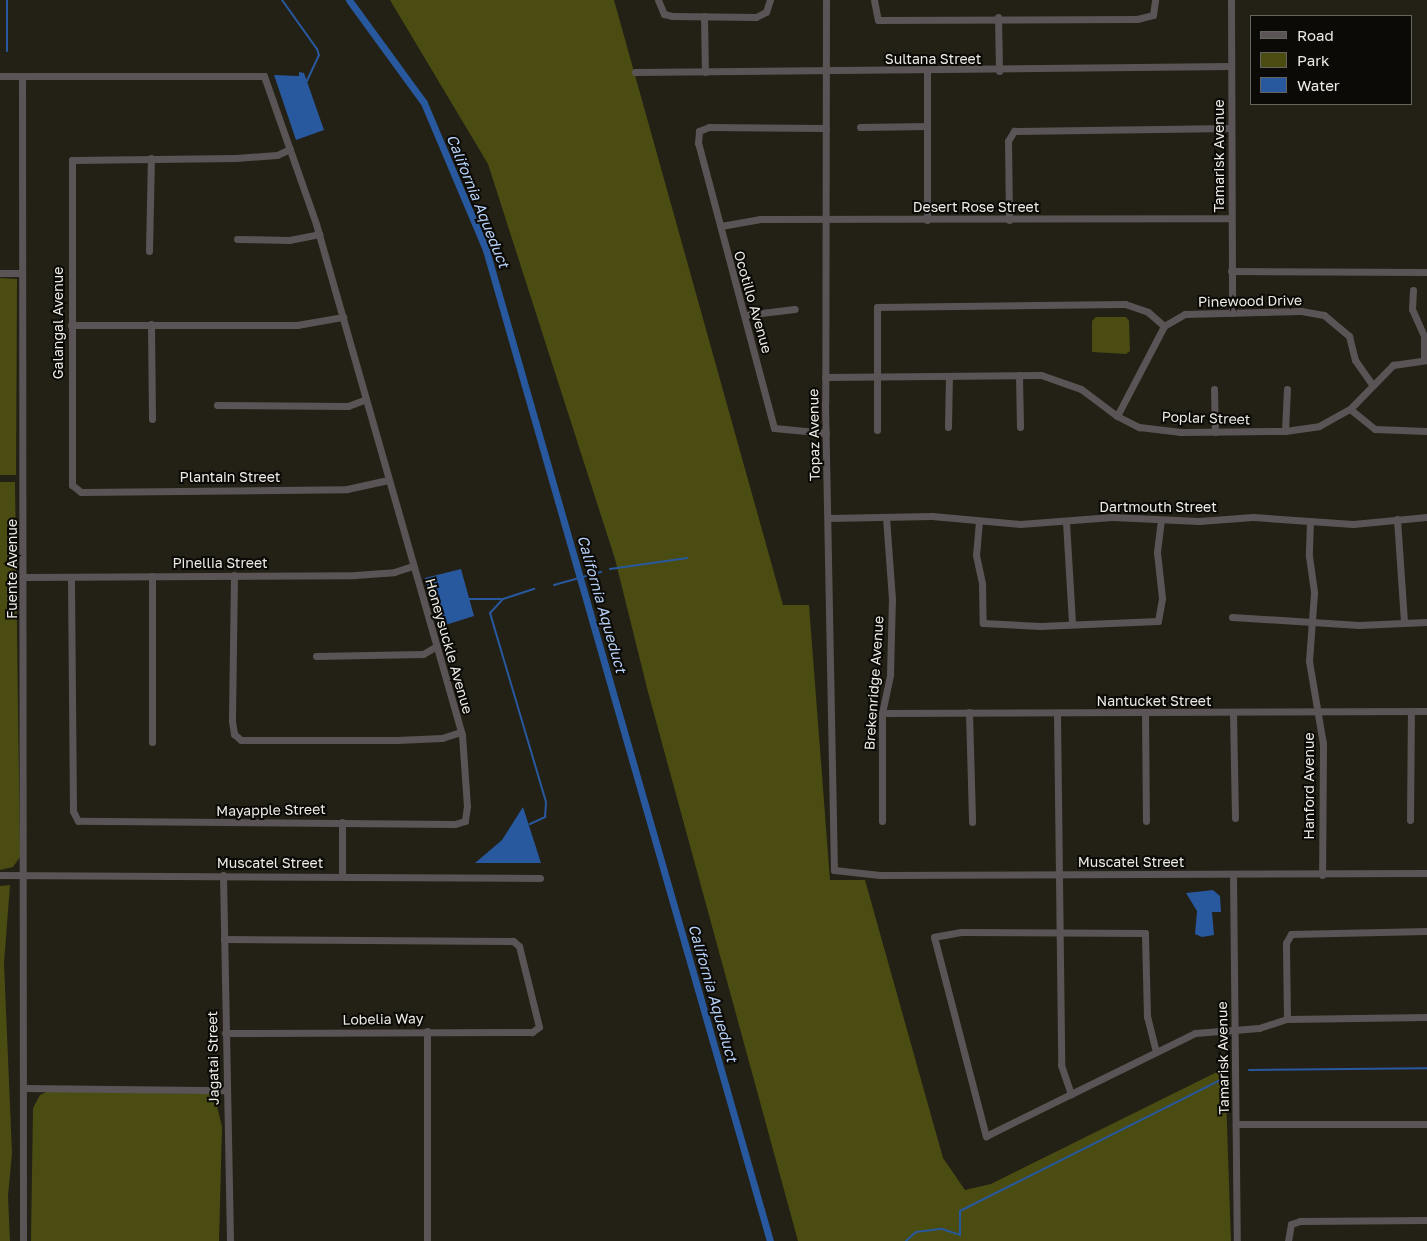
<!DOCTYPE html>
<style>
body{margin:0}
#map{position:relative;width:1427px;height:1241px;overflow:hidden;background:#232016;font-family:"Golos Text",sans-serif}
div>[style]{position:absolute}
.green>*{inset:0;background:#4b4c12}
.water>*{inset:0;background:#28589d}
.stream>*{height:2px;margin:-1px;padding:0 1px;transform-origin:1px;border-radius:1px;background:#28589d}
.canal>*{height:7px;margin:-3.5px;padding:0 3.5px;transform-origin:3.5px;border-radius:3.5px;background:#28589d}
.minor>*{height:7px;margin:-3.5px;padding:0 3.5px;transform-origin:3.5px;border-radius:3.5px;background:#5a5456}
span{translate:-50% -50%;white-space:nowrap;text-align:center;line-height:1.15;-webkit-text-stroke:4px #0b0a06;paint-order:stroke}
.street-label{font-size:14px;color:#edebe5}
.water-label{font-size:15px;color:#b5cff6;font-style:italic}
.legend{position:absolute;left:1250px;top:15px;width:162px;height:90px;box-sizing:border-box;background:#0b0a06;border:1px solid #65645f;margin:0;padding:6px 9px;list-style:none;font-size:15px;color:#edebe5}
.legend li{display:flex;align-items:center;gap:10px;height:25px}
.legend b{width:25px;border:1px solid #65645f}
</style>
<div id="map">
<div class="green">
<i style="clip-path:polygon(390px 0,614px 0,783px 605px,809px 605px,830px 880px,865px 880px,943px 1158px,965px 1190px,991px 1184px,1225px 1068px,1231px 1241px,798px 1241px,648px 692px,615px 559px,488px 164px)"></i>
<i style="clip-path:polygon(0 278px,17px 279px,16px 475px,0 475px)"></i>
<i style="clip-path:polygon(1096px 317px,1126px 317px,1129px 321px,1130px 351px,1126px 354px,1092px 352px,1092px 321px)"></i>
<i style="clip-path:polygon(0 482px,15px 482px,20px 857px,13px 867px,0 870px)"></i>
<i style="clip-path:polygon(10px 885px,4px 963px,12px 1153px,8px 1196px,10px 1241px,0 1241px,0 886px)"></i>
<i style="clip-path:polygon(48px 1091px,214px 1094px,222px 1127px,219px 1241px,31px 1241px,33px 1108px,40px 1095px)"></i>
</div>
<div class="water">
<i style="clip-path:polygon(299px 72px,304px 73px,324px 130px,296px 140px,274px 75px,299px 76px)"></i>
<i style="clip-path:polygon(461px 569px,474px 616px,439px 627px,425px 578px)"></i>
<i style="clip-path:polygon(523px 807px,541px 863px,475px 863px,502px 840px)"></i>
<i style="clip-path:polygon(1213px 890px,1220px 896px,1221px 912px,1212px 912px,1214px 935px,1202px 937px,1195px 934px,1197px 911px,1186px 893px)"></i>
</div>
<div class="stream">
<i style="left:7px;top:0;width:51px;rotate:90deg"></i>
<i style="left:282px;top:0;width:60px;rotate:54.5deg"></i>
<i style="left:317px;top:49px;width:6px;rotate:72deg"></i>
<i style="left:319px;top:55px;width:29px;rotate:115deg"></i>
<i style="left:610px;top:569px;width:78px;rotate:-8.1deg"></i>
<i style="left:554px;top:585px;width:49px;rotate:-15.5deg"></i>
<i style="left:469px;top:599px;width:32px"></i>
<i style="left:530px;top:824px;width:17px;rotate:-25deg"></i>
<i style="left:545px;top:817px;width:15px;rotate:-86deg"></i>
<i style="left:546px;top:802px;width:197px;rotate:-106.5deg"></i>
<i style="left:490px;top:613px;width:19px;rotate:-47deg"></i>
<i style="left:503px;top:599px;width:33px;rotate:-18deg"></i>
<i style="left:1249px;top:1070px;width:178px;rotate:-0.6deg"></i>
<i style="left:906px;top:1241px;width:13px;rotate:-42deg"></i>
<i style="left:916px;top:1232px;width:26px;rotate:-7deg"></i>
<i style="left:942px;top:1229px;width:19px;rotate:18deg"></i>
<i style="left:960px;top:1235px;width:24px;rotate:-90deg"></i>
<i style="left:960px;top:1211px;width:294px;rotate:-26.7deg"></i>
</div>
<div class="canal">
<i style="left:349px;top:0;width:127px;rotate:53.9deg"></i>
<i style="left:424px;top:103px;width:160px;rotate:67.1deg"></i>
<i style="left:486px;top:250px;width:1031px;rotate:74.01deg"></i>
</div>
<div class="minor">
<i style="left:658px;top:0;width:15px;rotate:67deg"></i>
<i style="left:664px;top:14px;width:8px;rotate:14deg"></i>
<i style="left:672px;top:16px;width:84px;rotate:0.7deg"></i>
<i style="left:756px;top:17px;width:11px;rotate:-27deg"></i>
<i style="left:766px;top:12px;width:13px;rotate:-72deg"></i>
<i style="left:826px;top:0;width:403px;rotate:90.1deg"></i>
<i style="left:825px;top:403px;width:467px;rotate:88.9deg"></i>
<i style="left:834px;top:870px;width:46px;rotate:6.2deg"></i>
<i style="left:880px;top:875px;width:547px;rotate:-0.21deg"></i>
<i style="left:874px;top:0;width:20px;rotate:79deg"></i>
<i style="left:878px;top:20px;width:259px;rotate:-0.2deg"></i>
<i style="left:1137px;top:19px;width:16px;rotate:-14deg"></i>
<i style="left:1153px;top:15px;width:15px;rotate:-82deg"></i>
<i style="left:1231px;top:0;width:313px;rotate:89.8deg"></i>
<i style="left:704px;top:16px;width:56px;rotate:89deg"></i>
<i style="left:998px;top:17px;width:54px;rotate:88.9deg"></i>
<i style="left:635px;top:72px;width:596px;rotate:-0.58deg"></i>
<i style="left:0;top:76px;width:264px"></i>
<i style="left:264px;top:76px;width:157px;rotate:70.6deg"></i>
<i style="left:316px;top:224px;width:531px;rotate:74.05deg"></i>
<i style="left:462px;top:735px;width:71px;rotate:86deg"></i>
<i style="left:467px;top:806px;width:15px;rotate:98deg"></i>
<i style="left:465px;top:821px;width:10px;rotate:163deg"></i>
<i style="left:455px;top:824px;width:377px;rotate:-179.5deg"></i>
<i style="left:78px;top:821px;width:11px;rotate:-117deg"></i>
<i style="left:73px;top:811px;width:234px;rotate:-90.5deg"></i>
<i style="left:22px;top:76px;width:1165px;rotate:89.95deg"></i>
<i style="left:860px;top:127px;width:67px;rotate:-0.9deg"></i>
<i style="left:290px;top:149px;width:14px;rotate:155deg"></i>
<i style="left:277px;top:155px;width:41px;rotate:175.8deg"></i>
<i style="left:236px;top:158px;width:164px;rotate:179.3deg"></i>
<i style="left:72px;top:160px;width:325px;rotate:90deg"></i>
<i style="left:72px;top:485px;width:11px;rotate:38deg"></i>
<i style="left:81px;top:492px;width:266px;rotate:-0.6deg"></i>
<i style="left:347px;top:489px;width:42px;rotate:-12.4deg"></i>
<i style="left:927px;top:220px;width:149px;rotate:-90deg"></i>
<i style="left:1009px;top:220px;width:79px;rotate:-90.7deg"></i>
<i style="left:1008px;top:141px;width:12px;rotate:-59deg"></i>
<i style="left:1014px;top:131px;width:217px;rotate:-0.8deg"></i>
<i style="left:721px;top:226px;width:40px;rotate:-10deg"></i>
<i style="left:760px;top:219px;width:471px;rotate:-0.1deg"></i>
<i style="left:237px;top:239px;width:52px;rotate:1.1deg"></i>
<i style="left:289px;top:240px;width:31px;rotate:-11deg"></i>
<i style="left:149px;top:251px;width:93px;rotate:-88.8deg"></i>
<i style="left:1231px;top:271px;width:196px;rotate:0.3deg"></i>
<i style="left:0;top:273px;width:22px"></i>
<i style="left:1413px;top:290px;width:19px;rotate:93deg"></i>
<i style="left:1412px;top:309px;width:30px;rotate:66deg"></i>
<i style="left:1424px;top:336px;width:24px;rotate:90deg"></i>
<i style="left:746px;top:315px;width:49px;rotate:-7deg"></i>
<i style="left:151px;top:324px;width:95px;rotate:89.4deg"></i>
<i style="left:71px;top:325px;width:226px"></i>
<i style="left:297px;top:325px;width:47px;rotate:-9.9deg"></i>
<i style="left:1019px;top:375px;width:52px;rotate:88.9deg"></i>
<i style="left:825px;top:377px;width:216px;rotate:-0.5deg"></i>
<i style="left:1041px;top:375px;width:42px;rotate:19.3deg"></i>
<i style="left:1081px;top:389px;width:45px;rotate:36.9deg"></i>
<i style="left:1117px;top:416px;width:25px;rotate:27deg"></i>
<i style="left:1139px;top:427px;width:42px;rotate:6.8deg"></i>
<i style="left:1181px;top:432px;width:104px;rotate:-0.6deg"></i>
<i style="left:1285px;top:431px;width:34px;rotate:-8deg"></i>
<i style="left:1319px;top:426px;width:35px;rotate:-29deg"></i>
<i style="left:1350px;top:409px;width:62px;rotate:-45.7deg"></i>
<i style="left:1393px;top:365px;width:34px;rotate:-8deg"></i>
<i style="left:1214px;top:389px;width:43px;rotate:88.7deg"></i>
<i style="left:217px;top:405px;width:131px;rotate:0.4deg"></i>
<i style="left:348px;top:406px;width:19px;rotate:-21deg"></i>
<i style="left:1350px;top:409px;width:32px;rotate:39deg"></i>
<i style="left:1375px;top:429px;width:52px;rotate:2.2deg"></i>
<i style="left:1117px;top:416px;width:102px;rotate:-62.4deg"></i>
<i style="left:1164px;top:326px;width:24px;rotate:-30deg"></i>
<i style="left:1185px;top:314px;width:116px;rotate:-1.5deg"></i>
<i style="left:1301px;top:311px;width:23px;rotate:10deg"></i>
<i style="left:1324px;top:315px;width:33px;rotate:40deg"></i>
<i style="left:1349px;top:336px;width:25px;rotate:76deg"></i>
<i style="left:1355px;top:360px;width:28px;rotate:55deg"></i>
<i style="left:948px;top:427px;width:50px;rotate:-88.9deg"></i>
<i style="left:877px;top:430px;width:123px;rotate:-90deg"></i>
<i style="left:877px;top:307px;width:248px;rotate:-0.7deg"></i>
<i style="left:1125px;top:304px;width:24px;rotate:19deg"></i>
<i style="left:1148px;top:312px;width:21px;rotate:41deg"></i>
<i style="left:1285px;top:431px;width:42px;rotate:-87.3deg"></i>
<i style="left:826px;top:433px;width:52px;rotate:-174.5deg"></i>
<i style="left:774px;top:428px;width:295px;rotate:-104.9deg"></i>
<i style="left:698px;top:143px;width:12px;rotate:-85deg"></i>
<i style="left:699px;top:131px;width:11px;rotate:-22deg"></i>
<i style="left:709px;top:127px;width:117px;rotate:0.5deg"></i>
<i style="left:828px;top:518px;width:104px;rotate:-1.1deg"></i>
<i style="left:932px;top:516px;width:88px;rotate:5.2deg"></i>
<i style="left:1020px;top:524px;width:92px;rotate:-4.4deg"></i>
<i style="left:1112px;top:517px;width:87px;rotate:2.6deg"></i>
<i style="left:1199px;top:521px;width:54px;rotate:-4.2deg"></i>
<i style="left:1253px;top:517px;width:100px;rotate:4deg"></i>
<i style="left:1353px;top:524px;width:74px;rotate:-5.4deg"></i>
<i style="left:1397px;top:519px;width:103px;rotate:86.1deg"></i>
<i style="left:979px;top:521px;width:34px;rotate:95deg"></i>
<i style="left:976px;top:555px;width:30px;rotate:78deg"></i>
<i style="left:982px;top:584px;width:39px;rotate:89deg"></i>
<i style="left:983px;top:623px;width:57px;rotate:3deg"></i>
<i style="left:1040px;top:626px;width:118px;rotate:-2.4deg"></i>
<i style="left:1158px;top:621px;width:23px;rotate:-80deg"></i>
<i style="left:1162px;top:598px;width:46px;rotate:-96.2deg"></i>
<i style="left:1157px;top:552px;width:32px;rotate:-83deg"></i>
<i style="left:1310px;top:521px;width:35px;rotate:92deg"></i>
<i style="left:1309px;top:556px;width:37px;rotate:82deg"></i>
<i style="left:1314px;top:593px;width:68px;rotate:94.2deg"></i>
<i style="left:1309px;top:661px;width:84px;rotate:80.4deg"></i>
<i style="left:1323px;top:744px;width:131px;rotate:90.4deg"></i>
<i style="left:1066px;top:522px;width:102px;rotate:86.6deg"></i>
<i style="left:234px;top:575px;width:146px;rotate:90.8deg"></i>
<i style="left:232px;top:721px;width:13px;rotate:81deg"></i>
<i style="left:234px;top:734px;width:9px;rotate:41deg"></i>
<i style="left:241px;top:740px;width:156px"></i>
<i style="left:397px;top:740px;width:45px;rotate:-2.5deg"></i>
<i style="left:442px;top:738px;width:20px;rotate:-18deg"></i>
<i style="left:25px;top:577px;width:330px;rotate:-0.3deg"></i>
<i style="left:355px;top:575px;width:39px;rotate:-4deg"></i>
<i style="left:394px;top:572px;width:20px;rotate:-18deg"></i>
<i style="left:1232px;top:617px;width:127px;rotate:3.6deg"></i>
<i style="left:1359px;top:625px;width:68px;rotate:-2.5deg"></i>
<i style="left:316px;top:656px;width:107px;rotate:-1.1deg"></i>
<i style="left:423px;top:654px;width:14px;rotate:-30deg"></i>
<i style="left:969px;top:712px;width:110px;rotate:88.4deg"></i>
<i style="left:1145px;top:712px;width:109px;rotate:89.5deg"></i>
<i style="left:882px;top:713px;width:545px;rotate:-0.21deg"></i>
<i style="left:1233px;top:713px;width:105px;rotate:88.9deg"></i>
<i style="left:1057px;top:714px;width:351px;rotate:89.3deg"></i>
<i style="left:1061px;top:1065px;width:31px;rotate:71deg"></i>
<i style="left:152px;top:742px;width:166px;rotate:-90deg"></i>
<i style="left:1410px;top:820px;width:109px;rotate:-89.5deg"></i>
<i style="left:882px;top:821px;width:108px;rotate:-90deg"></i>
<i style="left:882px;top:713px;width:40px;rotate:-78deg"></i>
<i style="left:890px;top:674px;width:75px;rotate:-88.5deg"></i>
<i style="left:892px;top:599px;width:81px;rotate:-94.2deg"></i>
<i style="left:342px;top:822px;width:54px;rotate:90deg"></i>
<i style="left:0;top:875px;width:540px;rotate:0.32deg"></i>
<i style="left:223px;top:875px;width:366px;rotate:88.9deg"></i>
<i style="left:1233px;top:875px;width:366px;rotate:89.4deg"></i>
<i style="left:224px;top:939px;width:289px;rotate:0.4deg"></i>
<i style="left:513px;top:941px;width:8px;rotate:40deg"></i>
<i style="left:519px;top:946px;width:83px;rotate:76.1deg"></i>
<i style="left:539px;top:1027px;width:9px;rotate:144deg"></i>
<i style="left:532px;top:1032px;width:307px;rotate:179.8deg"></i>
<i style="left:1287px;top:1019px;width:76px;rotate:-90.8deg"></i>
<i style="left:1286px;top:943px;width:10px;rotate:-61deg"></i>
<i style="left:1291px;top:934px;width:136px;rotate:-1.3deg"></i>
<i style="left:1156px;top:1052px;width:36px;rotate:-104deg"></i>
<i style="left:1147px;top:1017px;width:84px;rotate:-91.4deg"></i>
<i style="left:1145px;top:933px;width:184px;rotate:-179.7deg"></i>
<i style="left:961px;top:932px;width:27px;rotate:170deg"></i>
<i style="left:934px;top:937px;width:206px;rotate:75.4deg"></i>
<i style="left:986px;top:1136px;width:95px;rotate:-26.3deg"></i>
<i style="left:1071px;top:1094px;width:138px;rotate:-26.2deg"></i>
<i style="left:1195px;top:1033px;width:64px;rotate:-4.5deg"></i>
<i style="left:1259px;top:1028px;width:29px;rotate:-18deg"></i>
<i style="left:1287px;top:1019px;width:140px;rotate:-0.8deg"></i>
<i style="left:23px;top:1088px;width:203px;rotate:0.6deg"></i>
<i style="left:1237px;top:1124px;width:190px"></i>
<i style="left:427px;top:1241px;width:210px;rotate:-90deg"></i>
<i style="left:1288px;top:1241px;width:17px;rotate:-80deg"></i>
<i style="left:1291px;top:1224px;width:9px;rotate:-18deg"></i>
<i style="left:1300px;top:1221px;width:127px;rotate:-0.5deg"></i>
</div>
<div class="street-label">
<span style="left:933px;top:59px">Sultana Street</span>
<span style="left:1219px;top:156px;rotate:-90deg">Tamarisk Avenue</span>
<span style="left:976px;top:207px">Desert Rose Street</span>
<span style="left:1250px;top:301px;rotate:-1deg">Pinewood Drive</span>
<span style="left:753px;top:302px;rotate:74deg">Ocotillo Avenue</span>
<span style="left:58px;top:323px;rotate:-90deg">Galangal Avenue</span>
<span style="left:1206px;top:418px;rotate:2deg">Poplar Street</span>
<span style="left:814px;top:435px;rotate:-91deg">Topaz Avenue</span>
<span style="left:230px;top:477px">Plantain Street</span>
<span style="left:1158px;top:507px">Dartmouth Street</span>
<span style="left:220px;top:563px">Pinellia Street</span>
<span style="left:12px;top:569px;rotate:-90deg">Fuente Avenue</span>
<span style="left:449px;top:646px;rotate:74deg">Honeysuckle Avenue</span>
<span style="left:874px;top:683px;rotate:-86deg">Brekenridge Avenue</span>
<span style="left:1154px;top:701px">Nantucket Street</span>
<span style="left:1309px;top:786px;rotate:-90deg">Hanford Avenue</span>
<span style="left:271px;top:810px;rotate:-1deg">Mayapple Street</span>
<span style="left:1131px;top:862px">Muscatel Street</span>
<span style="left:270px;top:863px">Muscatel Street</span>
<span style="left:383px;top:1019px;rotate:-1deg">Lobelia Way</span>
<span style="left:213px;top:1058px;rotate:-91deg">Jagatai Street</span>
<span style="left:1223px;top:1058px;rotate:-91deg">Tamarisk Avenue</span>
</div>
<div class="water-label">
<span style="left:478px;top:201px;rotate:68deg">California Aqueduct</span>
<span style="left:602px;top:604px;rotate:74deg">California Aqueduct</span>
<span style="left:713px;top:993px;rotate:74deg">California Aqueduct</span>
</div>
<ul class="legend">
<li><b style="height:6px;background:#5a5456"></b>Road</li>
<li><b style="height:14px;background:#4b4c12"></b>Park</li>
<li><b style="height:14px;background:#28589d"></b>Water</li>
</ul>
</div>
